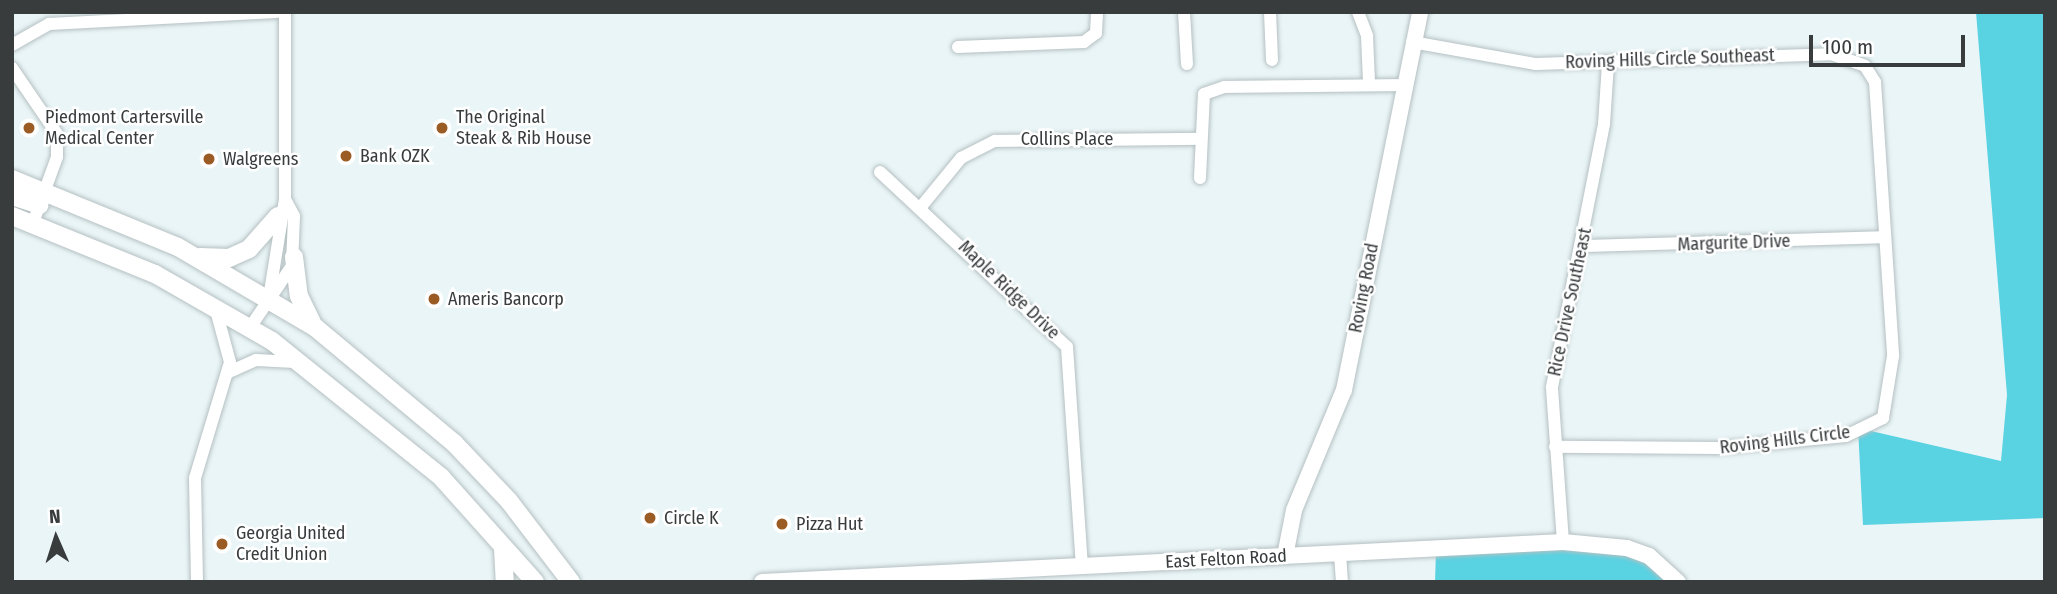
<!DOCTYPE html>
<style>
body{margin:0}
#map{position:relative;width:2057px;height:594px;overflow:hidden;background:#eaf5f7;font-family:"Fira Sans Condensed",sans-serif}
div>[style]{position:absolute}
.forest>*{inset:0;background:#59d2e2}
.roads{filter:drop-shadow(0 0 2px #b5c0c2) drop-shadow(0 0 2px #b5c0c2)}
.street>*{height:12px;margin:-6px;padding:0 6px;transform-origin:6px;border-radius:6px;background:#fff}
.secondary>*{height:16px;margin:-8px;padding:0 8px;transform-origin:8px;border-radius:8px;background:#fff}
.primary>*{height:18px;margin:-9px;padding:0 9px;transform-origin:9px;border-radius:9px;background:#fff}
.dots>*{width:19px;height:19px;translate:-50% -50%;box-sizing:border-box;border:4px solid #fff;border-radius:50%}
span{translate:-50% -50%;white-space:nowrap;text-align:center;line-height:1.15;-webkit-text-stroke:5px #fff;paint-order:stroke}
.street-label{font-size:18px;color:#383c3d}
.poi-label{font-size:18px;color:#383c3d}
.left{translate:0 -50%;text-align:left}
.frame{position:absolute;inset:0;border:14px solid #383c3d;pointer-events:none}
.north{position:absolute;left:21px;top:503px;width:70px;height:70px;-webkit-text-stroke:5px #fff;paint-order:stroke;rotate:357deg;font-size:19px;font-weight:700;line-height:28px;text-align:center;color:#383c3d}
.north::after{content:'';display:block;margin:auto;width:24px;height:32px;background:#383c3d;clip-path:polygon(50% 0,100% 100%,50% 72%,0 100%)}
.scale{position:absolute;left:1809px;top:35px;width:156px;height:32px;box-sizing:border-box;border:4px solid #383c3d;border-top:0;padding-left:9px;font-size:21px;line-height:24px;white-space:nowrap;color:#383c3d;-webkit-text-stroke:5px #fff;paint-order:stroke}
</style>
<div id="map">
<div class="forest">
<i style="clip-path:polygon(1976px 12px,2045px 12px,2045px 518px,1863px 525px,1858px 428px,2001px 461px,2007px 395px)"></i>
<i style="clip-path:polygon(1563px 542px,1637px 552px,1675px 582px,1435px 582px,1436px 550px)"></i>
</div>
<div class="roads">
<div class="street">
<i style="left:1184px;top:12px;width:52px;rotate:86.7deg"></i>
<i style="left:1270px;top:12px;width:48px;rotate:87.6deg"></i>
<i style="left:1358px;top:12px;width:26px;rotate:69deg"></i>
<i style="left:1367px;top:36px;width:46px;rotate:87.5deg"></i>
<i style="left:1412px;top:42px;width:126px;rotate:10.1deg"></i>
<i style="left:1536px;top:64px;width:295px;rotate:-1.9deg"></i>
<i style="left:1831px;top:54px;width:36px;rotate:19deg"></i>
<i style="left:1865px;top:66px;width:19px;rotate:58deg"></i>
<i style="left:1875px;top:82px;width:275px;rotate:86.2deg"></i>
<i style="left:1893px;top:356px;width:63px;rotate:99.2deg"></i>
<i style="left:1883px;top:418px;width:41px;rotate:154.1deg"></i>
<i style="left:1846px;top:436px;width:129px;rotate:174.6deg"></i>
<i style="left:1718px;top:448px;width:163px;rotate:-179.6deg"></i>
<i style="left:12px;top:45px;width:43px;rotate:-29.6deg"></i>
<i style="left:49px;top:24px;width:227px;rotate:-3deg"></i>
<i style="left:958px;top:47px;width:126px;rotate:-2.3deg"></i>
<i style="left:1084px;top:42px;width:15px;rotate:-37deg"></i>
<i style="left:1096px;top:33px;width:21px;rotate:-87deg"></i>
<i style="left:12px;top:68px;width:80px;rotate:55.7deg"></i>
<i style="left:57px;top:134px;width:23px;rotate:90deg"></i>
<i style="left:57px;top:157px;width:70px;rotate:110deg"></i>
<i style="left:880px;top:172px;width:256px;rotate:43.1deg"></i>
<i style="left:1067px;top:347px;width:219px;rotate:86.1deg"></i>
<i style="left:1200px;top:178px;width:84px;rotate:-87.3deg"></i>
<i style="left:1204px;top:94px;width:21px;rotate:-19deg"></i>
<i style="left:1224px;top:87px;width:178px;rotate:-0.6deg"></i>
<i style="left:920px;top:208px;width:65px;rotate:-50.6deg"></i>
<i style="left:961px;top:158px;width:38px;rotate:-27deg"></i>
<i style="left:995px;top:141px;width:205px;rotate:-0.6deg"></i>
<i style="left:1583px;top:246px;width:301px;rotate:-1.7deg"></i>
<i style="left:269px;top:298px;width:100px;rotate:-80.8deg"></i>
<i style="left:285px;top:199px;width:187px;rotate:-90deg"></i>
<i style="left:251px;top:326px;width:73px;rotate:-55.7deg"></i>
<i style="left:292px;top:266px;width:50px;rotate:-87.7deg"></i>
<i style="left:294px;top:216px;width:19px;rotate:-118deg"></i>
<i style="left:229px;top:372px;width:30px;rotate:-24deg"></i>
<i style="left:256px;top:360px;width:39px;rotate:3deg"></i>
<i style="left:1563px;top:542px;width:155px;rotate:-94.1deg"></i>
<i style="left:1552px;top:387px;width:268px;rotate:-78.8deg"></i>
<i style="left:1604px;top:124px;width:61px;rotate:-86.2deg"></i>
<i style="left:1340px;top:554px;width:28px;rotate:86deg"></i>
<i style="left:197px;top:582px;width:104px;rotate:-91.1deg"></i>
<i style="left:195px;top:478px;width:121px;rotate:-73.2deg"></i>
<i style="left:230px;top:362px;width:54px;rotate:-105.1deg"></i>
</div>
<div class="secondary">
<i style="left:1285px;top:556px;width:47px;rotate:-78.9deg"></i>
<i style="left:1294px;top:510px;width:130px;rotate:-67.4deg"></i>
<i style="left:1344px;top:390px;width:386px;rotate:-78.6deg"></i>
<i style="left:762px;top:582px;width:802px;rotate:-2.86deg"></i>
<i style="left:1563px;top:542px;width:64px;rotate:5.4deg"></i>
<i style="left:1627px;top:548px;width:23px;rotate:20deg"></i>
<i style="left:1649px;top:556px;width:39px;rotate:42deg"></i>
</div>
<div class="primary">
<i style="left:12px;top:179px;width:179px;rotate:22.3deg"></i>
<i style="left:178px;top:247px;width:160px;rotate:30.4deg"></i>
<i style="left:316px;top:328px;width:180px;rotate:39.8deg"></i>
<i style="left:454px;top:443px;width:80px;rotate:46.5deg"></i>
<i style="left:509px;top:501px;width:102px;rotate:52.6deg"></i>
<i style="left:12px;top:196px;width:29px;rotate:18deg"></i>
<i style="left:12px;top:216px;width:154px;rotate:22.1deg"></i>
<i style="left:155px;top:274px;width:135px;rotate:29.8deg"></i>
<i style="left:272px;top:341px;width:217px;rotate:38.8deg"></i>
<i style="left:441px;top:477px;width:141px;rotate:48.2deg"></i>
<i style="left:200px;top:257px;width:29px;rotate:2deg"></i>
<i style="left:229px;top:258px;width:22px;rotate:-24deg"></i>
<i style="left:249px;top:249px;width:44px;rotate:-48.7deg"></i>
<i style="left:294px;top:257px;width:39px;rotate:83deg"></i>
<i style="left:299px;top:296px;width:30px;rotate:64deg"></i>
<i style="left:503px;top:548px;width:34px;rotate:87deg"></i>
</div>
</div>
<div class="dots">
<i style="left:29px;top:128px;background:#9b5b25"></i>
<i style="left:442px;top:128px;background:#9b5b25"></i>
<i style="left:346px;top:156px;background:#9b5b25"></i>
<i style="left:209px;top:159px;background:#9b5b25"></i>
<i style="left:434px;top:299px;background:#9b5b25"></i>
<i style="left:650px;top:518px;background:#9b5b25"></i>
<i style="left:782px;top:524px;background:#9b5b25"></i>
<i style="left:222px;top:544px;background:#9b5b25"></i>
</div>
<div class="street-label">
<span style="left:1670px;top:59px;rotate:-2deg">Roving Hills Circle Southeast</span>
<span style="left:1067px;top:139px">Collins Place</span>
<span style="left:1734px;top:243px;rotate:-2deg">Margurite Drive</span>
<span style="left:1364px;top:288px;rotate:-79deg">Roving Road</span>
<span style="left:1009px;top:290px;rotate:44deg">Maple Ridge Drive</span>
<span style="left:1570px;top:302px;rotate:-78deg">Rice Drive Southeast</span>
<span style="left:1785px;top:440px;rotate:-7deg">Roving Hills Circle</span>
<span style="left:1226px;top:559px;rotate:-3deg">East Felton Road</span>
</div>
<div class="poi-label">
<span class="left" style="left:45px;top:128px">Piedmont Cartersville<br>Medical Center</span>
<span class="left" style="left:456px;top:128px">The Original<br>Steak &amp; Rib House</span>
<span class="left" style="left:360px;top:156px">Bank OZK</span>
<span class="left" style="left:223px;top:159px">Walgreens</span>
<span class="left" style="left:448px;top:299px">Ameris Bancorp</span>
<span class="left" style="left:664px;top:518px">Circle K</span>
<span class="left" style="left:796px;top:524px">Pizza Hut</span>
<span class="left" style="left:236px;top:544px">Georgia United<br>Credit Union</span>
</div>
<div class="frame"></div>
<div class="north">N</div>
<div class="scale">100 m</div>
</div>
